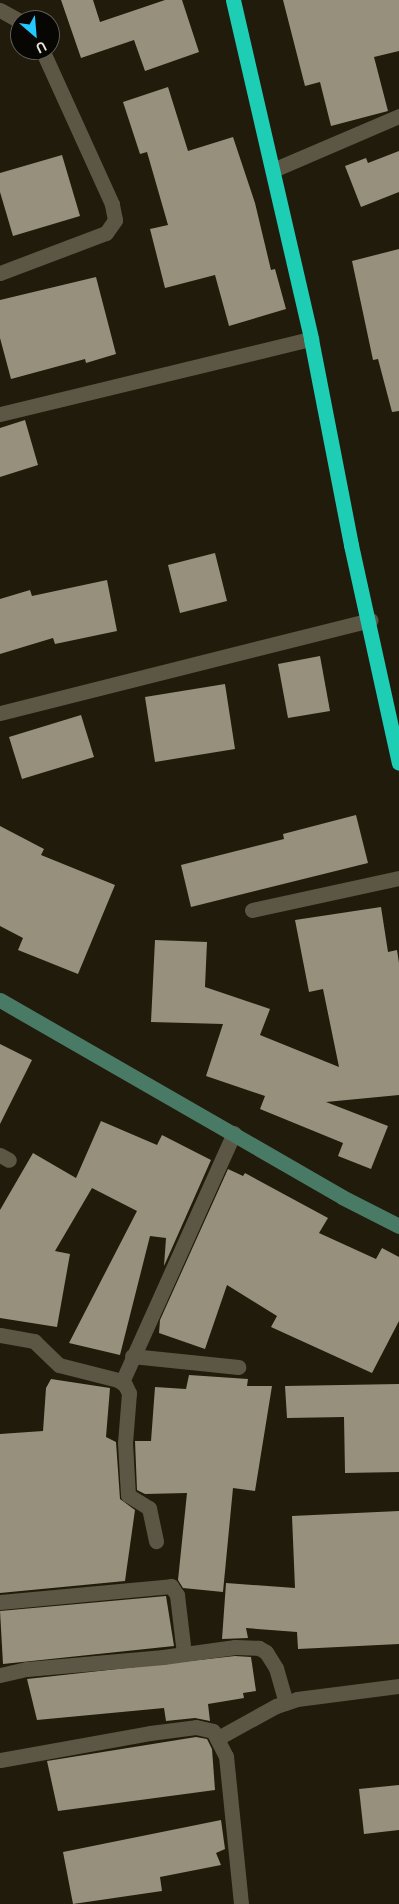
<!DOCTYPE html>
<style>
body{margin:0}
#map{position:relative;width:399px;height:1904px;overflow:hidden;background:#201b0b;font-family:"DM Sans",sans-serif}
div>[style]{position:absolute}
.building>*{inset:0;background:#96907d}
.street>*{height:15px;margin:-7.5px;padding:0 7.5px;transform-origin:7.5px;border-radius:7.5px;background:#5c5645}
.secondary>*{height:15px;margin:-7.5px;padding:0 7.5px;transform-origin:7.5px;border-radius:7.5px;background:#497a66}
.highway>*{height:15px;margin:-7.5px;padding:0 7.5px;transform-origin:7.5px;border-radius:7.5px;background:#1dcdb4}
span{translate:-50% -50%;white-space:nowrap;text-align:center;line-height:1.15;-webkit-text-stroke:5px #080602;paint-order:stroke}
.north{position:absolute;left:10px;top:10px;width:50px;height:50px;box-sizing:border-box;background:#080602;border:1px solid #615e58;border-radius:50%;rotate:153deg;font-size:14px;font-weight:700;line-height:20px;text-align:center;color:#e6e3d8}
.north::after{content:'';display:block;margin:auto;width:18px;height:22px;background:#23c9fe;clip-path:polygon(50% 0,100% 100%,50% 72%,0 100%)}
</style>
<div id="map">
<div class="building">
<i style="clip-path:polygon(61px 0,93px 0,100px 22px,165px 0,182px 0,199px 52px,145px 71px,134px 40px,81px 58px)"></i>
<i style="clip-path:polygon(283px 0,399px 0,399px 51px,374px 57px,388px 111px,331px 126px,320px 82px,305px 86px)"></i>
<i style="clip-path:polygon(168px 87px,188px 151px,233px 137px,255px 203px,271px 270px,275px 269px,286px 309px,229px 326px,215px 275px,165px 288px,150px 229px,168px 225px,147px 152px,140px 154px,123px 102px)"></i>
<i style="clip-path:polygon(399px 151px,399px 192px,361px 207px,345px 166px,366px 158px,368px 163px)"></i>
<i style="clip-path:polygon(62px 155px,80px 216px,13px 236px,0 192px,0 173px)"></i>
<i style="clip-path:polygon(399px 249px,399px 411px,392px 412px,378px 359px,373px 360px,352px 261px)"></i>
<i style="clip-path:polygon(96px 277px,116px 354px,86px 363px,85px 359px,11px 379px,0 338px,0 300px)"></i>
<i style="clip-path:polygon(25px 420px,38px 465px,0 477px,0 428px)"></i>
<i style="clip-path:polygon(215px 553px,227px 601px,180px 613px,168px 565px)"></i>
<i style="clip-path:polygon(107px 580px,117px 631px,55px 644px,53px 638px,0 654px,0 599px,30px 590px,32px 596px)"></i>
<i style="clip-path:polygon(320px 656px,330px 711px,288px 718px,278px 664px)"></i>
<i style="clip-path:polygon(225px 684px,235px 749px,155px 762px,145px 697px)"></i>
<i style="clip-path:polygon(81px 715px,94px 757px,22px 779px,9px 737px)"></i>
<i style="clip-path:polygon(356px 815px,368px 863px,191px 907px,181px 865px,284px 839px,283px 834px)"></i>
<i style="clip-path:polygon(0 826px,44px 849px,41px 855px,115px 885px,78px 974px,18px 950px,23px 938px,0 926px)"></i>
<i style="clip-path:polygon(381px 907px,388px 952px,397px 950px,399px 963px,399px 1095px,326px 1102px,388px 1126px,371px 1169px,338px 1156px,343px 1143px,260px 1109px,265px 1096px,206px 1076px,223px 1024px,151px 1022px,155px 940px,207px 942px,205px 987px,270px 1009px,260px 1035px,339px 1067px,323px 989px,309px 992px,295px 920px)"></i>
<i style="clip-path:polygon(0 1044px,32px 1060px,0 1124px)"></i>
<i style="clip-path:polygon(101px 1121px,157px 1145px,162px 1135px,211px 1160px,164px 1266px,166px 1238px,150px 1236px,120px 1355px,69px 1343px,137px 1211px,92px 1188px,55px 1251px,70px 1254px,57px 1327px,0 1318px,0 1210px,33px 1153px,76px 1178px)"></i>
<i style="clip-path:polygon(228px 1169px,243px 1176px,245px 1173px,328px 1218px,319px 1233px,376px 1259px,382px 1248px,399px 1257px,399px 1321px,372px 1373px,271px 1327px,277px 1316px,227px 1285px,205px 1349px,159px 1333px,160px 1320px)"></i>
<i style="clip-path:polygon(189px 1375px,248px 1379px,247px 1386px,272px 1386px,255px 1491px,233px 1488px,223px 1592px,183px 1588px,178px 1580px,187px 1493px,145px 1494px,137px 1490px,135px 1441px,151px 1441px,155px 1387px,186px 1389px)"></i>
<i style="clip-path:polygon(51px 1379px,110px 1388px,106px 1437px,116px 1442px,120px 1499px,135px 1510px,125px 1581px,0 1593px,0 1434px,43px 1431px,46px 1388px)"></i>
<i style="clip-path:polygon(399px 1384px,399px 1472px,345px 1473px,344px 1417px,287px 1418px,285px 1386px)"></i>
<i style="clip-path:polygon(399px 1511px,399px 1644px,298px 1649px,297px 1632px,246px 1628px,248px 1638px,222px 1639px,226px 1583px,295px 1588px,292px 1516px)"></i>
<i style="clip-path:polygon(166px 1596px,174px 1646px,3px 1664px,0 1611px)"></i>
<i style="clip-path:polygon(235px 1656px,251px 1657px,256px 1691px,243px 1693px,244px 1698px,208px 1704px,210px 1721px,195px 1718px,166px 1721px,164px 1708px,37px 1720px,27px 1679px)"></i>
<i style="clip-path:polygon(196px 1737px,207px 1739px,212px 1749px,215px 1790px,58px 1811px,47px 1761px)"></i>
<i style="clip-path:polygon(399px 1785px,399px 1830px,364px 1834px,359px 1789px)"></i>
<i style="clip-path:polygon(221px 1820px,225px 1849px,216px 1853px,221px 1865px,160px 1877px,162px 1891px,73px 1904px,63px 1852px)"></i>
</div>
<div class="street">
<i style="left:0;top:10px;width:23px;rotate:29deg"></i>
<i style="left:273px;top:170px;width:137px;rotate:-23.2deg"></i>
<i style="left:0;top:273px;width:113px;rotate:-20.7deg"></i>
<i style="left:106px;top:233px;width:16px;rotate:-55deg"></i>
<i style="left:115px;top:220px;width:16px;rotate:-101deg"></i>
<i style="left:112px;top:204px;width:169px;rotate:-114.4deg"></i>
<i style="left:0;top:414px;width:320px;rotate:-13.6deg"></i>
<i style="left:0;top:713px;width:382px;rotate:-14.1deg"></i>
<i style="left:252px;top:910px;width:150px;rotate:-12.3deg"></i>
<i style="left:0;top:1155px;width:10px;rotate:29deg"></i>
<i style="left:0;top:1335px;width:35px;rotate:10deg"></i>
<i style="left:34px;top:1341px;width:35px;rotate:44deg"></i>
<i style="left:59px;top:1365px;width:61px;rotate:14.3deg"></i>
<i style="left:118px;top:1380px;width:9px;rotate:36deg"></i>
<i style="left:125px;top:1385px;width:9px;rotate:63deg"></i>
<i style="left:129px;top:1393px;width:50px;rotate:94.6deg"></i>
<i style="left:125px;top:1443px;width:52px;rotate:86.7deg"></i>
<i style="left:128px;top:1495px;width:25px;rotate:32deg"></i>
<i style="left:149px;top:1508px;width:34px;rotate:78deg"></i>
<i style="left:132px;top:1356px;width:107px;rotate:5.9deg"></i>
<i style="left:122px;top:1382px;width:273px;rotate:-65.8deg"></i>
<i style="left:0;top:1602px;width:172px;rotate:-5.3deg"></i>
<i style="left:171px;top:1586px;width:11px;rotate:56deg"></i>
<i style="left:177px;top:1595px;width:59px;rotate:83.2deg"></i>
<i style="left:0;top:1675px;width:28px;rotate:-13deg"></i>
<i style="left:27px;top:1669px;width:137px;rotate:-5deg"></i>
<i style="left:163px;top:1657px;width:73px;rotate:-7.9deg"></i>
<i style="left:235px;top:1647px;width:24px;rotate:2deg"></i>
<i style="left:259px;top:1648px;width:8px;rotate:30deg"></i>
<i style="left:266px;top:1652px;width:19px;rotate:58deg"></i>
<i style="left:276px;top:1668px;width:36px;rotate:74deg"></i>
<i style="left:218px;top:1738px;width:66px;rotate:-28.9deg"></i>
<i style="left:276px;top:1706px;width:22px;rotate:-18deg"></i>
<i style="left:297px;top:1699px;width:103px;rotate:-7.3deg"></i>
<i style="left:0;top:1760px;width:152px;rotate:-10.2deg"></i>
<i style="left:150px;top:1733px;width:46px;rotate:-7.4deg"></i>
<i style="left:196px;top:1727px;width:17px;rotate:13deg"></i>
<i style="left:213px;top:1731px;width:28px;rotate:63deg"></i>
<i style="left:226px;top:1756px;width:149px;rotate:84.2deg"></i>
</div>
<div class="secondary">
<i style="left:0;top:1000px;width:395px;rotate:29.9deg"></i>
<i style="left:342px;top:1197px;width:64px;rotate:27deg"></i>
</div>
<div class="highway">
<i style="left:233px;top:0;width:348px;rotate:77deg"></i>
<i style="left:311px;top:339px;width:210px;rotate:79deg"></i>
<i style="left:351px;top:545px;width:223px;rotate:77.6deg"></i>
</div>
<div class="north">U</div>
</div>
